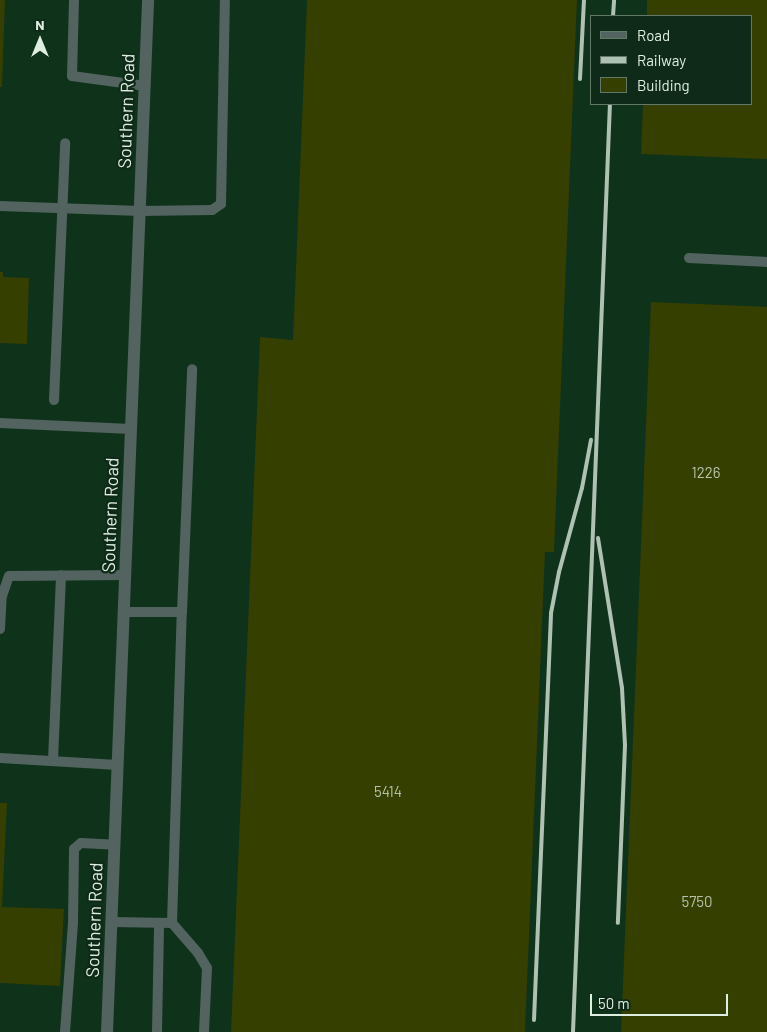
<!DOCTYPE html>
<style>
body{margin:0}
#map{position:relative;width:767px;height:1032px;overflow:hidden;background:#0f2a18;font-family:Barlow,sans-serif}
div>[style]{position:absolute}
.built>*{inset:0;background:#0f321b}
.building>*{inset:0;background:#353f00}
.lane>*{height:10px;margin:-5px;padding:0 5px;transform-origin:5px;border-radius:5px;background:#526360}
.street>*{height:12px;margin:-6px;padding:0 6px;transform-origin:6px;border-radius:6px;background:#526360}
.rail>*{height:4px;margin:-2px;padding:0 2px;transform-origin:2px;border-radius:2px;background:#afc1b3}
span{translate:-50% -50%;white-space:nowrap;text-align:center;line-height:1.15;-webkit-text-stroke:4.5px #0f2a18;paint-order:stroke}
.number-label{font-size:15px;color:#b4c2a9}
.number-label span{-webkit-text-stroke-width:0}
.street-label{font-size:18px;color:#deeee1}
.legend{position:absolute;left:590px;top:15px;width:162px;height:90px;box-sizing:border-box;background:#0f2a18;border:1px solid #627868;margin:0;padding:6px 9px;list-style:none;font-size:15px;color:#deeee1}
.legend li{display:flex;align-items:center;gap:10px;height:25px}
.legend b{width:25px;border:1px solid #627868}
.north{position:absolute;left:15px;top:15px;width:50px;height:50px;-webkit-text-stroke:4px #0f2a18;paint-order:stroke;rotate:0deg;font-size:14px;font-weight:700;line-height:20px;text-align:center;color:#deeee1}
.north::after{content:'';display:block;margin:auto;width:18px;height:22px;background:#deeee1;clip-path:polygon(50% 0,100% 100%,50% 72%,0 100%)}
.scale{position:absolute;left:590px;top:994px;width:138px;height:22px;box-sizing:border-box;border:2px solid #deeee1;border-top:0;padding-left:6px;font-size:15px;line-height:18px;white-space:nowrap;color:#deeee1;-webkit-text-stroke:4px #0f2a18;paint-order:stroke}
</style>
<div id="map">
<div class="built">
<i style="clip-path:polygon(evenodd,0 0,767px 0,767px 1032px,0 1032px,0 0,591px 16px,751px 16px,751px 104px,591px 104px,591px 16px)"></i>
</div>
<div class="building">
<i style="clip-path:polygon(0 0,5px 0,2px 87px,0 87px)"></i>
<i style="clip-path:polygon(307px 0,577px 0,554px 552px,545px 552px,525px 1032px,231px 1032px,260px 337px,293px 340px)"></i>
<i style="clip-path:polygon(647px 0,767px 0,767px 159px,641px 154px,643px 104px,751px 104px,751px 16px,647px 16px)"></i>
<i style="clip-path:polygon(0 272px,3px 272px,3px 277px,29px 278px,27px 344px,0 343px)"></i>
<i style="clip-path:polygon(651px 302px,767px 307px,767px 1032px,621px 1032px)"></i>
<i style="clip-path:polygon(0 803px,7px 803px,2px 907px,64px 909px,60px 986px,0 983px)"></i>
</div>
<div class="lane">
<i style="left:74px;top:0;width:76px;rotate:91.5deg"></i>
<i style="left:72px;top:76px;width:74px;rotate:7.8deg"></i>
<i style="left:0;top:206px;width:140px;rotate:2deg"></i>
<i style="left:140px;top:211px;width:72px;rotate:-0.8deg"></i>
<i style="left:212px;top:210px;width:11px;rotate:-34deg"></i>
<i style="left:221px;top:204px;width:204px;rotate:-88.9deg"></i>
<i style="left:689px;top:258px;width:78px;rotate:2.9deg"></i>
<i style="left:54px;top:400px;width:257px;rotate:-87.5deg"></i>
<i style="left:0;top:423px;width:131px;rotate:2.6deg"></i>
<i style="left:182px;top:612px;width:243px;rotate:-87.6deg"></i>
<i style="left:0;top:629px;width:33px;rotate:-87deg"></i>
<i style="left:2px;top:596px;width:21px;rotate:-71deg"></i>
<i style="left:9px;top:576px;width:116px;rotate:-0.5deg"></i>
<i style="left:0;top:758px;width:118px;rotate:3.4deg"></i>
<i style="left:53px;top:760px;width:185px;rotate:-87.5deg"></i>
<i style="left:111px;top:922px;width:61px;rotate:0.9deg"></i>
<i style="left:172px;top:923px;width:311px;rotate:-88.2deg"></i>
<i style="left:182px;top:612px;width:58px;rotate:180deg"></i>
<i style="left:172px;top:923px;width:40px;rotate:49deg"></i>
<i style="left:198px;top:953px;width:17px;rotate:59deg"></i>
<i style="left:207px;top:968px;width:64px;rotate:92.7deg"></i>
<i style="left:65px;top:1032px;width:109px;rotate:-85.8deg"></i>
<i style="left:73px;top:923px;width:74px;rotate:-89.2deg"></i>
<i style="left:74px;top:849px;width:9px;rotate:-41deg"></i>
<i style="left:81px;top:843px;width:34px;rotate:3deg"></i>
<i style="left:157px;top:1032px;width:109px;rotate:-88.9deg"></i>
</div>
<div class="street">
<i style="left:107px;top:1032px;width:1033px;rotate:-87.72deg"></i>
</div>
<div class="rail">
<i style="left:613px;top:16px;width:16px;rotate:-86deg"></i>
<i style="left:580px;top:79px;width:79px;rotate:-87.1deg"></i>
<i style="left:598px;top:538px;width:152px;rotate:80.9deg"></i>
<i style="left:622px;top:688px;width:57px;rotate:87deg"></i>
<i style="left:625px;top:745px;width:178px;rotate:92.3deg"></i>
<i style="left:534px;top:1020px;width:407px;rotate:-87.6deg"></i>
<i style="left:551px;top:613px;width:42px;rotate:-79deg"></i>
<i style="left:559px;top:572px;width:87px;rotate:-74.7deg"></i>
<i style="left:582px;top:488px;width:49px;rotate:-79.4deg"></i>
<i style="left:573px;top:1032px;width:929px;rotate:-87.72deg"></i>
</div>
<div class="number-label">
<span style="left:706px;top:473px">1226</span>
<span style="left:388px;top:792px">5414</span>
<span style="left:697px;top:902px">5750</span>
</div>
<div class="street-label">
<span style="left:126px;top:111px;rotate:-88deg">Southern Road</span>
<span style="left:110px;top:515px;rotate:-88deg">Southern Road</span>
<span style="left:94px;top:920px;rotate:-88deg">Southern Road</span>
</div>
<ul class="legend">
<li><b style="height:6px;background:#526360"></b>Road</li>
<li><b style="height:6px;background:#afc1b3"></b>Railway</li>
<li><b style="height:14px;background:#353f00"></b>Building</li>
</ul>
<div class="north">N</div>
<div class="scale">50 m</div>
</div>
